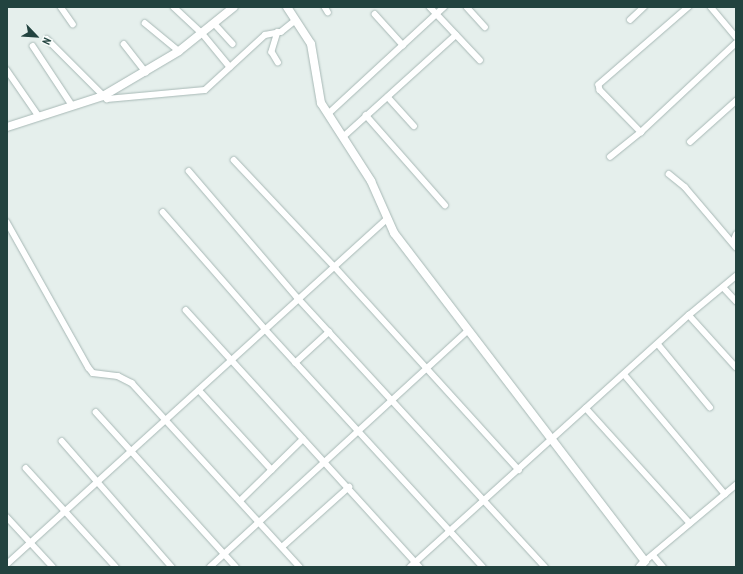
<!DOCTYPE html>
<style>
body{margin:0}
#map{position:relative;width:743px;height:574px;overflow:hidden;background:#e5efec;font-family:"PT Sans Narrow",sans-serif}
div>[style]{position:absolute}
.roads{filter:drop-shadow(0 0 1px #a7b8b5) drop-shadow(0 0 1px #a7b8b5)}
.street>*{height:5.5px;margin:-2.75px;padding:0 2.75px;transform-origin:2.75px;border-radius:2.75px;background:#fff}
.secondary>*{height:8px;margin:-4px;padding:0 4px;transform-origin:4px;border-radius:4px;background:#fff}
span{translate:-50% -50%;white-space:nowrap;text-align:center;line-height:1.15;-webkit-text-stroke:3px #f6fbf9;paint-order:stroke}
.frame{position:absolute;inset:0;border:8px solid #22433f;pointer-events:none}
.north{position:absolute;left:16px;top:16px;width:40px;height:40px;-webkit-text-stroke:3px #f6fbf9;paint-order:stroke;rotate:115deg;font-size:11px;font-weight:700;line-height:16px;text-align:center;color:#22433f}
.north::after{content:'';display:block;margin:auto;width:14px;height:18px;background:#22433f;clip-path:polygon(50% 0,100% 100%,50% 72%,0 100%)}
</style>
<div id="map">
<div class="roads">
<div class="street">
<i style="left:61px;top:7px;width:21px;rotate:55deg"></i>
<i style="left:174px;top:7px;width:38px;rotate:43deg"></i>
<i style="left:202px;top:33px;width:44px;rotate:50.5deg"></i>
<i style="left:325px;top:7px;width:6px;rotate:59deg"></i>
<i style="left:430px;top:7px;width:73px;rotate:46.7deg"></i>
<i style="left:467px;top:7px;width:27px;rotate:48deg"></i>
<i style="left:689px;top:7px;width:119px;rotate:139.1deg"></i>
<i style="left:599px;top:85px;width:5px;rotate:79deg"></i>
<i style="left:600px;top:90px;width:59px;rotate:45.7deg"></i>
<i style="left:641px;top:132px;width:130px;rotate:-43.1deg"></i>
<i style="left:711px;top:7px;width:39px;rotate:50deg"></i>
<i style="left:375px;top:14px;width:42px;rotate:47.9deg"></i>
<i style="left:630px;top:20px;width:19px;rotate:-43deg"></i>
<i style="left:145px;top:23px;width:44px;rotate:39.5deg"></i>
<i style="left:214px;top:23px;width:28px;rotate:48deg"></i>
<i style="left:278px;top:32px;width:21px;rotate:107deg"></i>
<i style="left:272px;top:52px;width:12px;rotate:59deg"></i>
<i style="left:47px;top:39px;width:85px;rotate:45deg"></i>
<i style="left:107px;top:99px;width:98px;rotate:-5.2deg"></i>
<i style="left:205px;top:90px;width:81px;rotate:-42.5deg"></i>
<i style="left:265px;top:35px;width:16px;rotate:-11deg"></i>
<i style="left:281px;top:32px;width:19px;rotate:-39deg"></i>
<i style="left:124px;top:44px;width:36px;rotate:52deg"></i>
<i style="left:33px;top:46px;width:71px;rotate:56.5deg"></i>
<i style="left:7px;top:70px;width:55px;rotate:55.4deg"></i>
<i style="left:388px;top:97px;width:39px;rotate:48deg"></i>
<i style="left:328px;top:114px;width:158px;rotate:-42.7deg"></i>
<i style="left:366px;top:115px;width:120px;rotate:48.7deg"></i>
<i style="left:343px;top:137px;width:152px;rotate:-42.1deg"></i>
<i style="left:690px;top:142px;width:62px;rotate:-41.7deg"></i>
<i style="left:610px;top:157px;width:40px;rotate:-39deg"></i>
<i style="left:234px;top:160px;width:147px;rotate:46.7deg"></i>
<i style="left:335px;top:267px;width:274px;rotate:47.8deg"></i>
<i style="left:189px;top:171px;width:166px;rotate:49.4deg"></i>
<i style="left:297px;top:297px;width:367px;rotate:47.4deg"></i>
<i style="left:669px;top:174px;width:21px;rotate:39deg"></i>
<i style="left:685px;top:187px;width:79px;rotate:49.6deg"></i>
<i style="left:163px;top:212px;width:155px;rotate:48.9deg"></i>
<i style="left:265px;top:329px;width:323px;rotate:47.5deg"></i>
<i style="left:7px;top:222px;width:167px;rotate:60.7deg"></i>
<i style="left:89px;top:368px;width:6px;rotate:51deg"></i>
<i style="left:93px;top:373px;width:25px;rotate:7deg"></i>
<i style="left:118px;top:376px;width:16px;rotate:27deg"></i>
<i style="left:132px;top:383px;width:249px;rotate:47.6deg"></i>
<i style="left:733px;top:242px;width:8px;rotate:-67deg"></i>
<i style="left:724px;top:288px;width:18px;rotate:47deg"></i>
<i style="left:186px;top:310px;width:348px;rotate:47.7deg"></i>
<i style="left:689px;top:315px;width:70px;rotate:47.9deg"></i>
<i style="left:658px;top:344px;width:82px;rotate:50.5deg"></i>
<i style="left:295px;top:363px;width:46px;rotate:-42.4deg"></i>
<i style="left:624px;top:374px;width:157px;rotate:49.9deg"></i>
<i style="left:199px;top:390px;width:108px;rotate:47.6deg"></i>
<i style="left:586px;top:408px;width:155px;rotate:47.9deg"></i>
<i style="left:96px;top:412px;width:209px;rotate:47.9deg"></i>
<i style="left:62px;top:441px;width:167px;rotate:48.9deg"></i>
<i style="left:26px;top:468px;width:134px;rotate:47.7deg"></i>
<i style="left:240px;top:501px;width:88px;rotate:-44.5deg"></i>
<i style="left:7px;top:517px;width:68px;rotate:47.4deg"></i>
<i style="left:282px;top:547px;width:90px;rotate:-41.8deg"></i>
<i style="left:653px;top:555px;width:16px;rotate:50deg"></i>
<i style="left:645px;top:561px;width:119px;rotate:-39.9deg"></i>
<i style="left:7px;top:564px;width:513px;rotate:-42.24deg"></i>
<i style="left:210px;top:567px;width:350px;rotate:-42.5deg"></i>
<i style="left:410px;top:567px;width:376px;rotate:-42.1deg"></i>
<i style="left:689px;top:315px;width:61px;rotate:-39.7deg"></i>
</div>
<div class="secondary">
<i style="left:287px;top:7px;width:44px;rotate:57deg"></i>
<i style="left:311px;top:44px;width:60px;rotate:80.4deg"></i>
<i style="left:321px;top:103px;width:93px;rotate:57.3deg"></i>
<i style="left:371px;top:181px;width:57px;rotate:66.1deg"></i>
<i style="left:394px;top:233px;width:413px;rotate:52.6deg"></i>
<i style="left:645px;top:561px;width:8px;rotate:130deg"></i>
<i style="left:7px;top:127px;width:101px;rotate:-17.9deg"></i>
<i style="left:103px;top:96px;width:88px;rotate:-30.6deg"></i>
<i style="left:179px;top:51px;width:70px;rotate:-38.7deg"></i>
</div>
</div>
<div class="frame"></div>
<div class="north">N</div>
</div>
